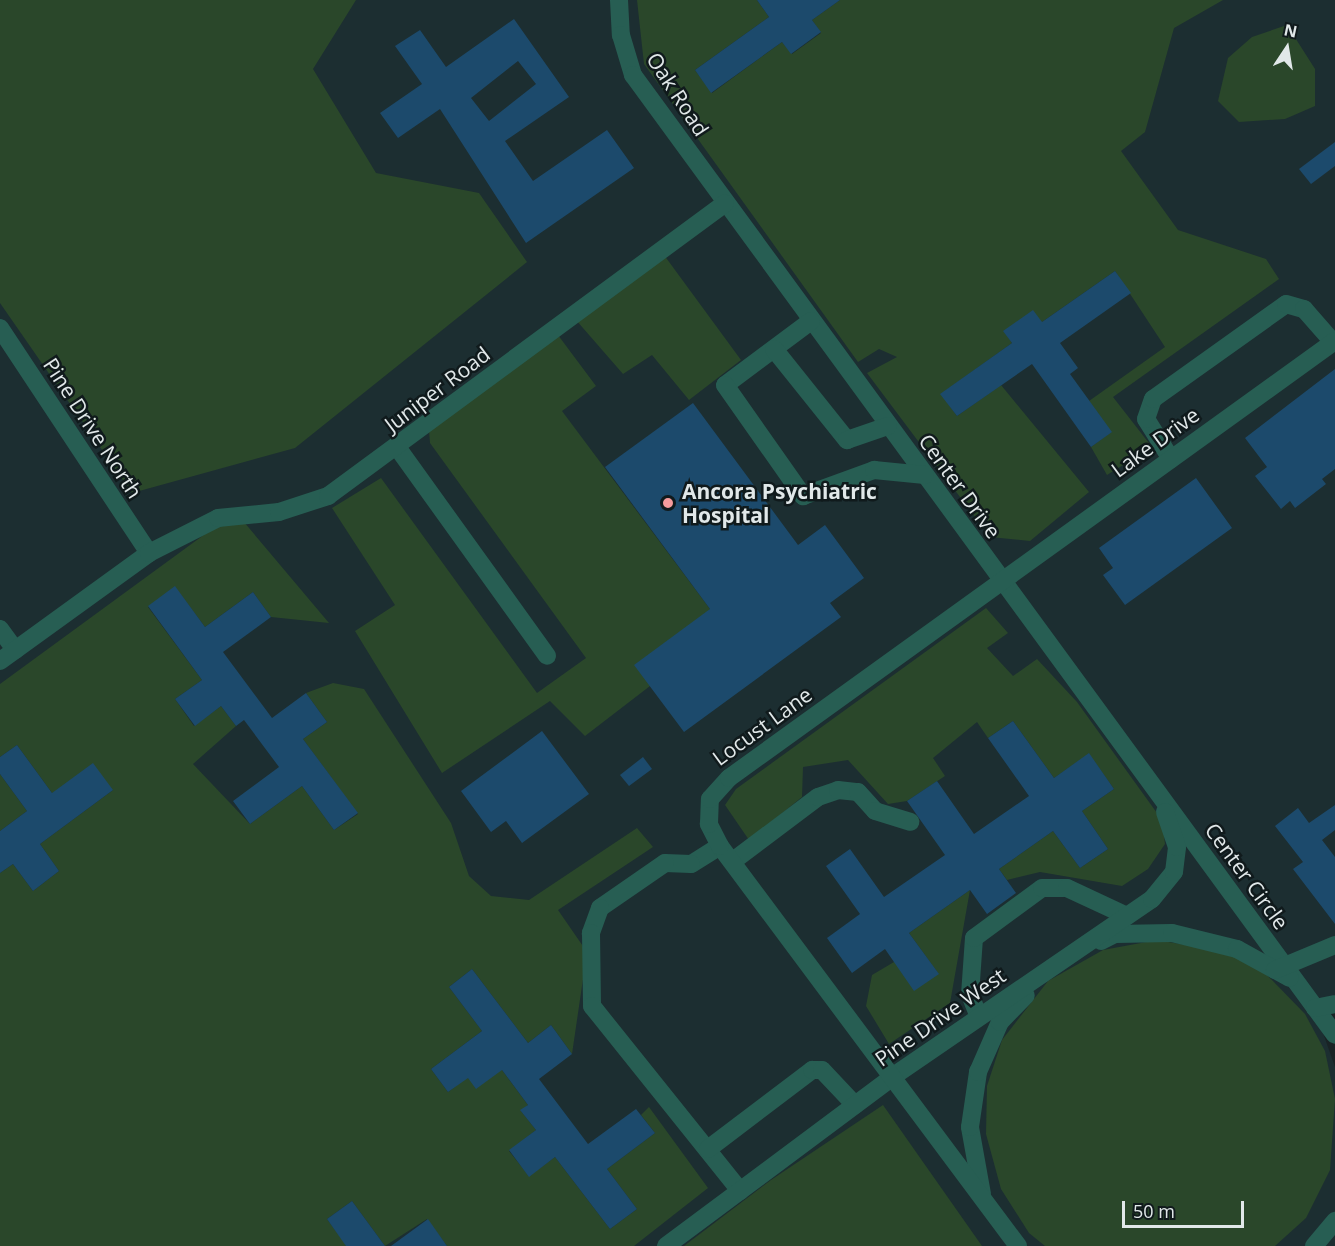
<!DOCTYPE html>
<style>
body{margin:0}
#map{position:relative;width:1335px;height:1246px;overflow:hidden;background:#192325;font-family:"Open Sans",sans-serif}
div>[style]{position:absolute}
.built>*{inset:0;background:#1c2e31}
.green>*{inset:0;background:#2a472a}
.building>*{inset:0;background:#1c4a6c}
.minor>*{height:18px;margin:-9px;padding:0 9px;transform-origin:9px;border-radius:9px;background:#275e53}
.dots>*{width:16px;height:16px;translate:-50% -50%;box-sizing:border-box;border:3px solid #101a1c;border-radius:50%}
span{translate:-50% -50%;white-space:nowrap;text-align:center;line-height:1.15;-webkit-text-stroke:5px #101a1c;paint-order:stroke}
.street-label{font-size:21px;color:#e1e8e9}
.poi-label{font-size:21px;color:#e1e8e9;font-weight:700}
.left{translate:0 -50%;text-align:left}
.north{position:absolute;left:1257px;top:18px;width:60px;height:60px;-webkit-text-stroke:4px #101a1c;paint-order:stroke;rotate:12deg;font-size:16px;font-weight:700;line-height:24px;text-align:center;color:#e1e8e9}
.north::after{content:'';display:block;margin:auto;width:21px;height:27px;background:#e1e8e9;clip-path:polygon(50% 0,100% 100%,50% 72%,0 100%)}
.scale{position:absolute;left:1122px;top:1201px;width:122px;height:27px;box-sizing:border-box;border:3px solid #e1e8e9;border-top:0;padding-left:8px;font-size:18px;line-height:21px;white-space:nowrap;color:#e1e8e9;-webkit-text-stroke:4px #101a1c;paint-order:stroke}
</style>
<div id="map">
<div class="built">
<i style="clip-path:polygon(0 0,1335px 0,1335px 1006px,1314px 1007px,1335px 1067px,1335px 1246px,0 1246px)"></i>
</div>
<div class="green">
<i style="clip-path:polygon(0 0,356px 0,313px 69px,376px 173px,479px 193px,527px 262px,295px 448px,132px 493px,0 303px)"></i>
<i style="clip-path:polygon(637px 0,757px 0,769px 17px,695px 70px,712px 93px,782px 42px,792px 54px,821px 33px,812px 20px,840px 0,1223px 0,1174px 28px,1145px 132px,1121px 151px,1178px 230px,1266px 259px,1279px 279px,1113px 397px,1152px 447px,1107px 475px,1091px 447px,1111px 432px,1089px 401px,1165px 347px,1115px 271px,1042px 322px,1004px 331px,1012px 343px,941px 394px,957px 416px,1001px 385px,1089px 492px,1030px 541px,990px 537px,867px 373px,897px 357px,879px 349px,858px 362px,644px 64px)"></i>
<i style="clip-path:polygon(1287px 25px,1315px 69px,1315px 106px,1285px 119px,1239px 122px,1218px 101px,1228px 58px,1252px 37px)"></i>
<i style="clip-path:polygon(664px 255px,741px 360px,689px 400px,652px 355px,623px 374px,576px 320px)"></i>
<i style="clip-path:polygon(555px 331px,596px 386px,562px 411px,710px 609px,650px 686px,585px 736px,550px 701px,442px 773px,355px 631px,395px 605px,332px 508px,381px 478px,537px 693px,586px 658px,430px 443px,429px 430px)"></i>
<i style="clip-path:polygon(244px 522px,329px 623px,271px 617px,253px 592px,205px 627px,175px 587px,148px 607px,202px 680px,175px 699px,194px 726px,221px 706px,236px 726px,193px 764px,250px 824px,302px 786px,334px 830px,358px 814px,303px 739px,327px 722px,306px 693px,333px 683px,364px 689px,451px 823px,469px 876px,491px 896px,529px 900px,637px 828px,653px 847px,558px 910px,587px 952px,572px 1054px,551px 1025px,528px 1043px,472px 969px,449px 987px,482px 1031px,431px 1069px,448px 1092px,493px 1058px,528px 1105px,521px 1111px,536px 1130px,509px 1151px,529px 1176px,555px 1157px,610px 1229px,637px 1209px,607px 1169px,655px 1133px,641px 1115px,649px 1107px,708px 1188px,634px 1246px,447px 1246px,427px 1219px,385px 1246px,352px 1201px,327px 1219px,347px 1246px,0 1246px,0 873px,13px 864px,33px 891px,59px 871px,40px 844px,113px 790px,52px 793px,17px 745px,0 757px,0 684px,216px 526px)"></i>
<i style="clip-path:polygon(986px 608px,1008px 633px,987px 648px,1013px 676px,1037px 659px,1077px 702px,1162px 820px,1165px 844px,1148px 869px,1122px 886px,1040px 872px,1007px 880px,999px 869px,1053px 831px,1080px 868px,1108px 849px,1082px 811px,1114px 789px,1089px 754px,1054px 778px,1013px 721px,988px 738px,977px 722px,933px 758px,945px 776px,907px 801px,888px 804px,848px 760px,803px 767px,802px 797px,749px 840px,725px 805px,736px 789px)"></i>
<i style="clip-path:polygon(0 774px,27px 811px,0 831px)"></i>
<i style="clip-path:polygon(970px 890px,950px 1003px,889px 1044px,866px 1006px,872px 975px,894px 962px,938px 973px,909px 933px)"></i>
<i style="clip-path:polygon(1157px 940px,1226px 952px,1266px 974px,1305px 1014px,1325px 1051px,1335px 1099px,1330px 1170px,1306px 1218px,1275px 1246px,1045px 1246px,1029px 1233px,1001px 1189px,986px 1134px,987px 1086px,1002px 1040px,1048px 981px,1103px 950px)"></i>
<i style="clip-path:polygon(883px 1105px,982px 1246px,684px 1246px,771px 1180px)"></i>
</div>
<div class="building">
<i style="clip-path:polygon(757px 0,840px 0,812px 20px,821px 32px,791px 54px,782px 42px,711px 93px,695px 70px,769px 17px)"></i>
<i style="clip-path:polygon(evenodd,514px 19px,569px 97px,505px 141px,533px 181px,607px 130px,634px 168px,526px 243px,440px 109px,398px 138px,380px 113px,422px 84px,395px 46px,420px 30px,446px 67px,514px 19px,518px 61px,536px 84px,489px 121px,471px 98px,518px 61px)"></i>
<i style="clip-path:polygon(1335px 142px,1335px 166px,1311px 184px,1299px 169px)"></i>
<i style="clip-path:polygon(1115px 271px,1131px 293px,1060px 343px,1078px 368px,1070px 374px,1112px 432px,1091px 447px,1032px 364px,957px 416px,940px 394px,1012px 343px,1003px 331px,1033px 310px,1042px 322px)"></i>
<i style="clip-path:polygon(1335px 369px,1335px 469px,1322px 479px,1326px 484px,1295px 508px,1290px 501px,1281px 509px,1255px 476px,1267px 467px,1245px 438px)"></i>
<i style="clip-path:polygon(693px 403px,798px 545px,825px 525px,864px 578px,830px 603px,841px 617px,684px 732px,634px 665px,710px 609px,605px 467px)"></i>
<i style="clip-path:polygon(1196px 478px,1232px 528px,1125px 605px,1103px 575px,1113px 568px,1099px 548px)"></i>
<i style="clip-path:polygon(175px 586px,205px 627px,253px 592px,271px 617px,223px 652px,272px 718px,306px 693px,327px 722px,303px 739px,358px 813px,334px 830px,302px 786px,250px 824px,233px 801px,279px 767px,244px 720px,236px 726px,221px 706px,195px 726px,175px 699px,202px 680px,148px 606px)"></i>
<i style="clip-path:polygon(1013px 721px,1054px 778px,1089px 753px,1114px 789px,1082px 811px,1108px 849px,1080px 868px,1053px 831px,999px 869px,1016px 893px,987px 914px,970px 890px,909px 933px,939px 974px,914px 991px,885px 949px,852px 973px,827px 938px,860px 914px,826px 866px,850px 849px,884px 897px,945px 855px,907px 801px,937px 781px,974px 834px,1029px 796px,988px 738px)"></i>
<i style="clip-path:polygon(542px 731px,589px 794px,522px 843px,506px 821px,491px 832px,461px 791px)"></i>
<i style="clip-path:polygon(17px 745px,52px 793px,93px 763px,113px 790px,40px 844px,59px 871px,33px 891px,13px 864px,0 873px,0 831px,27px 811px,0 774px,0 757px)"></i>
<i style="clip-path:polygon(643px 757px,652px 769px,629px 786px,620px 775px)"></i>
<i style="clip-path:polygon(1335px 805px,1335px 830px,1322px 840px,1335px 857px,1335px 924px,1293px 869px,1303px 862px,1275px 826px,1298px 808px,1309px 823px)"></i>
<i style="clip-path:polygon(472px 969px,528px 1043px,551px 1025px,572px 1054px,539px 1079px,588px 1144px,636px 1109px,655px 1133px,607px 1169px,637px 1209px,610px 1229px,555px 1157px,529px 1177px,509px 1150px,536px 1130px,520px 1110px,528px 1105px,502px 1070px,476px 1089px,468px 1078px,448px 1092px,431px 1069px,482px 1031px,449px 987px)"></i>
<i style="clip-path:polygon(352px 1201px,385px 1246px,346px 1246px,327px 1219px)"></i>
<i style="clip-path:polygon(428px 1219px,447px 1246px,391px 1246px)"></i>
</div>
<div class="minor">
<i style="left:619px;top:0;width:35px;rotate:87deg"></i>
<i style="left:621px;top:35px;width:42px;rotate:73.3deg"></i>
<i style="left:633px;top:75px;width:1189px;rotate:53.82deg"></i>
<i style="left:811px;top:321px;width:107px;rotate:143.3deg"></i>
<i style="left:725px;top:385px;width:136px;rotate:54.9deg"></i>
<i style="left:803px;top:496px;width:76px;rotate:-20.1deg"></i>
<i style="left:874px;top:470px;width:51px;rotate:5.6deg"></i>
<i style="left:0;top:328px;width:270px;rotate:56.5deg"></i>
<i style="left:774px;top:349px;width:117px;rotate:51.3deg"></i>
<i style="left:847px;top:440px;width:43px;rotate:-18.9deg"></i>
<i style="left:397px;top:447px;width:257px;rotate:54.3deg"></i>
<i style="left:1171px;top:459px;width:47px;rotate:-122deg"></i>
<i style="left:1146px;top:419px;width:21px;rotate:-71deg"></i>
<i style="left:1153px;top:399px;width:163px;rotate:-35.5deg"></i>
<i style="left:1286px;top:304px;width:19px;rotate:16deg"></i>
<i style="left:1304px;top:309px;width:44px;rotate:48.7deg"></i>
<i style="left:0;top:629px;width:26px;rotate:54deg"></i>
<i style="left:0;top:661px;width:184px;rotate:-35.9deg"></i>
<i style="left:149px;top:553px;width:77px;rotate:-26.9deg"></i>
<i style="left:218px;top:518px;width:61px;rotate:-5.6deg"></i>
<i style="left:279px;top:512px;width:52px;rotate:-18.1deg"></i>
<i style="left:328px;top:496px;width:493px;rotate:-36.4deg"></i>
<i style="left:720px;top:846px;width:34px;rotate:148deg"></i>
<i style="left:691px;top:864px;width:26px;rotate:-178deg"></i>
<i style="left:665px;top:863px;width:79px;rotate:145.3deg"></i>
<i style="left:600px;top:908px;width:27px;rotate:110deg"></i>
<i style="left:591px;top:933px;width:73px;rotate:89.2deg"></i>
<i style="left:592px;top:1006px;width:237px;rotate:51.3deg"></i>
<i style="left:733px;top:861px;width:106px;rotate:-37deg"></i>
<i style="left:818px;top:797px;width:21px;rotate:-19deg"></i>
<i style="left:838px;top:790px;width:20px;rotate:6deg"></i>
<i style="left:858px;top:792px;width:25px;rotate:48deg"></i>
<i style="left:875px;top:811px;width:37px;rotate:17deg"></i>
<i style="left:1101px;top:941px;width:16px;rotate:-27deg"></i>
<i style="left:1115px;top:934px;width:57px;rotate:-1deg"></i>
<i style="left:1172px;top:933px;width:67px;rotate:13.8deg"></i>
<i style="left:1237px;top:949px;width:60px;rotate:28.7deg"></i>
<i style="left:1275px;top:970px;width:65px;rotate:-22.6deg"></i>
<i style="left:1315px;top:1008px;width:20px;rotate:-11deg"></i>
<i style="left:979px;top:1017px;width:24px;rotate:-112deg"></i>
<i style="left:970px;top:995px;width:57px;rotate:-86deg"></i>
<i style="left:974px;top:938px;width:84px;rotate:-36.3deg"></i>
<i style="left:1042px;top:888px;width:25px"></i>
<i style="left:1067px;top:888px;width:66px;rotate:25deg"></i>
<i style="left:708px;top:1149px;width:131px;rotate:-37.2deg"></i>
<i style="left:812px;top:1070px;width:10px"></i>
<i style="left:822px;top:1070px;width:48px;rotate:46.7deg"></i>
<i style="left:982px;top:1194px;width:68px;rotate:-100.2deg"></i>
<i style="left:970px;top:1127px;width:56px;rotate:-81.7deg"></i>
<i style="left:978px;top:1072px;width:55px;rotate:-66.3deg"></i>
<i style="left:1000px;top:1022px;width:37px;rotate:-46deg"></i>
<i style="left:666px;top:1246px;width:286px;rotate:-36.7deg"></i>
<i style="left:895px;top:1075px;width:311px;rotate:-34.4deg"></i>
<i style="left:1152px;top:899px;width:35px;rotate:-51deg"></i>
<i style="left:1174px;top:872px;width:25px;rotate:-83deg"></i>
<i style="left:1177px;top:847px;width:37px;rotate:-109deg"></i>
<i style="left:1018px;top:1246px;width:499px;rotate:-126.7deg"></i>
<i style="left:720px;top:846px;width:25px;rotate:-117deg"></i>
<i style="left:709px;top:824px;width:25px;rotate:-88deg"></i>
<i style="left:710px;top:799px;width:28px;rotate:-48deg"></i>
<i style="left:729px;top:778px;width:747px;rotate:-35.8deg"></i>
<i style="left:1314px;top:1246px;width:33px;rotate:-50deg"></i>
</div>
<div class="dots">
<i style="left:668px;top:503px;background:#f59b9d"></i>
</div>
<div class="street-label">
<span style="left:678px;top:94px;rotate:57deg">Oak Road</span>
<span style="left:437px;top:389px;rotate:-37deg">Juniper Road</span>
<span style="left:93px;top:428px;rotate:57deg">Pine Drive North</span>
<span style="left:1155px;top:442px;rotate:-36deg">Lake Drive</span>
<span style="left:960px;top:486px;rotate:54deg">Center Drive</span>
<span style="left:762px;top:726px;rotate:-36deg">Locust Lane</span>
<span style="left:1247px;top:876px;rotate:54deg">Center Circle</span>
<span style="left:940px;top:1017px;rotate:-35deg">Pine Drive West</span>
</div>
<div class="poi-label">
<span class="left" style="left:682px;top:503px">Ancora Psychiatric<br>Hospital</span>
</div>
<div class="north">N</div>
<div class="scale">50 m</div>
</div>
